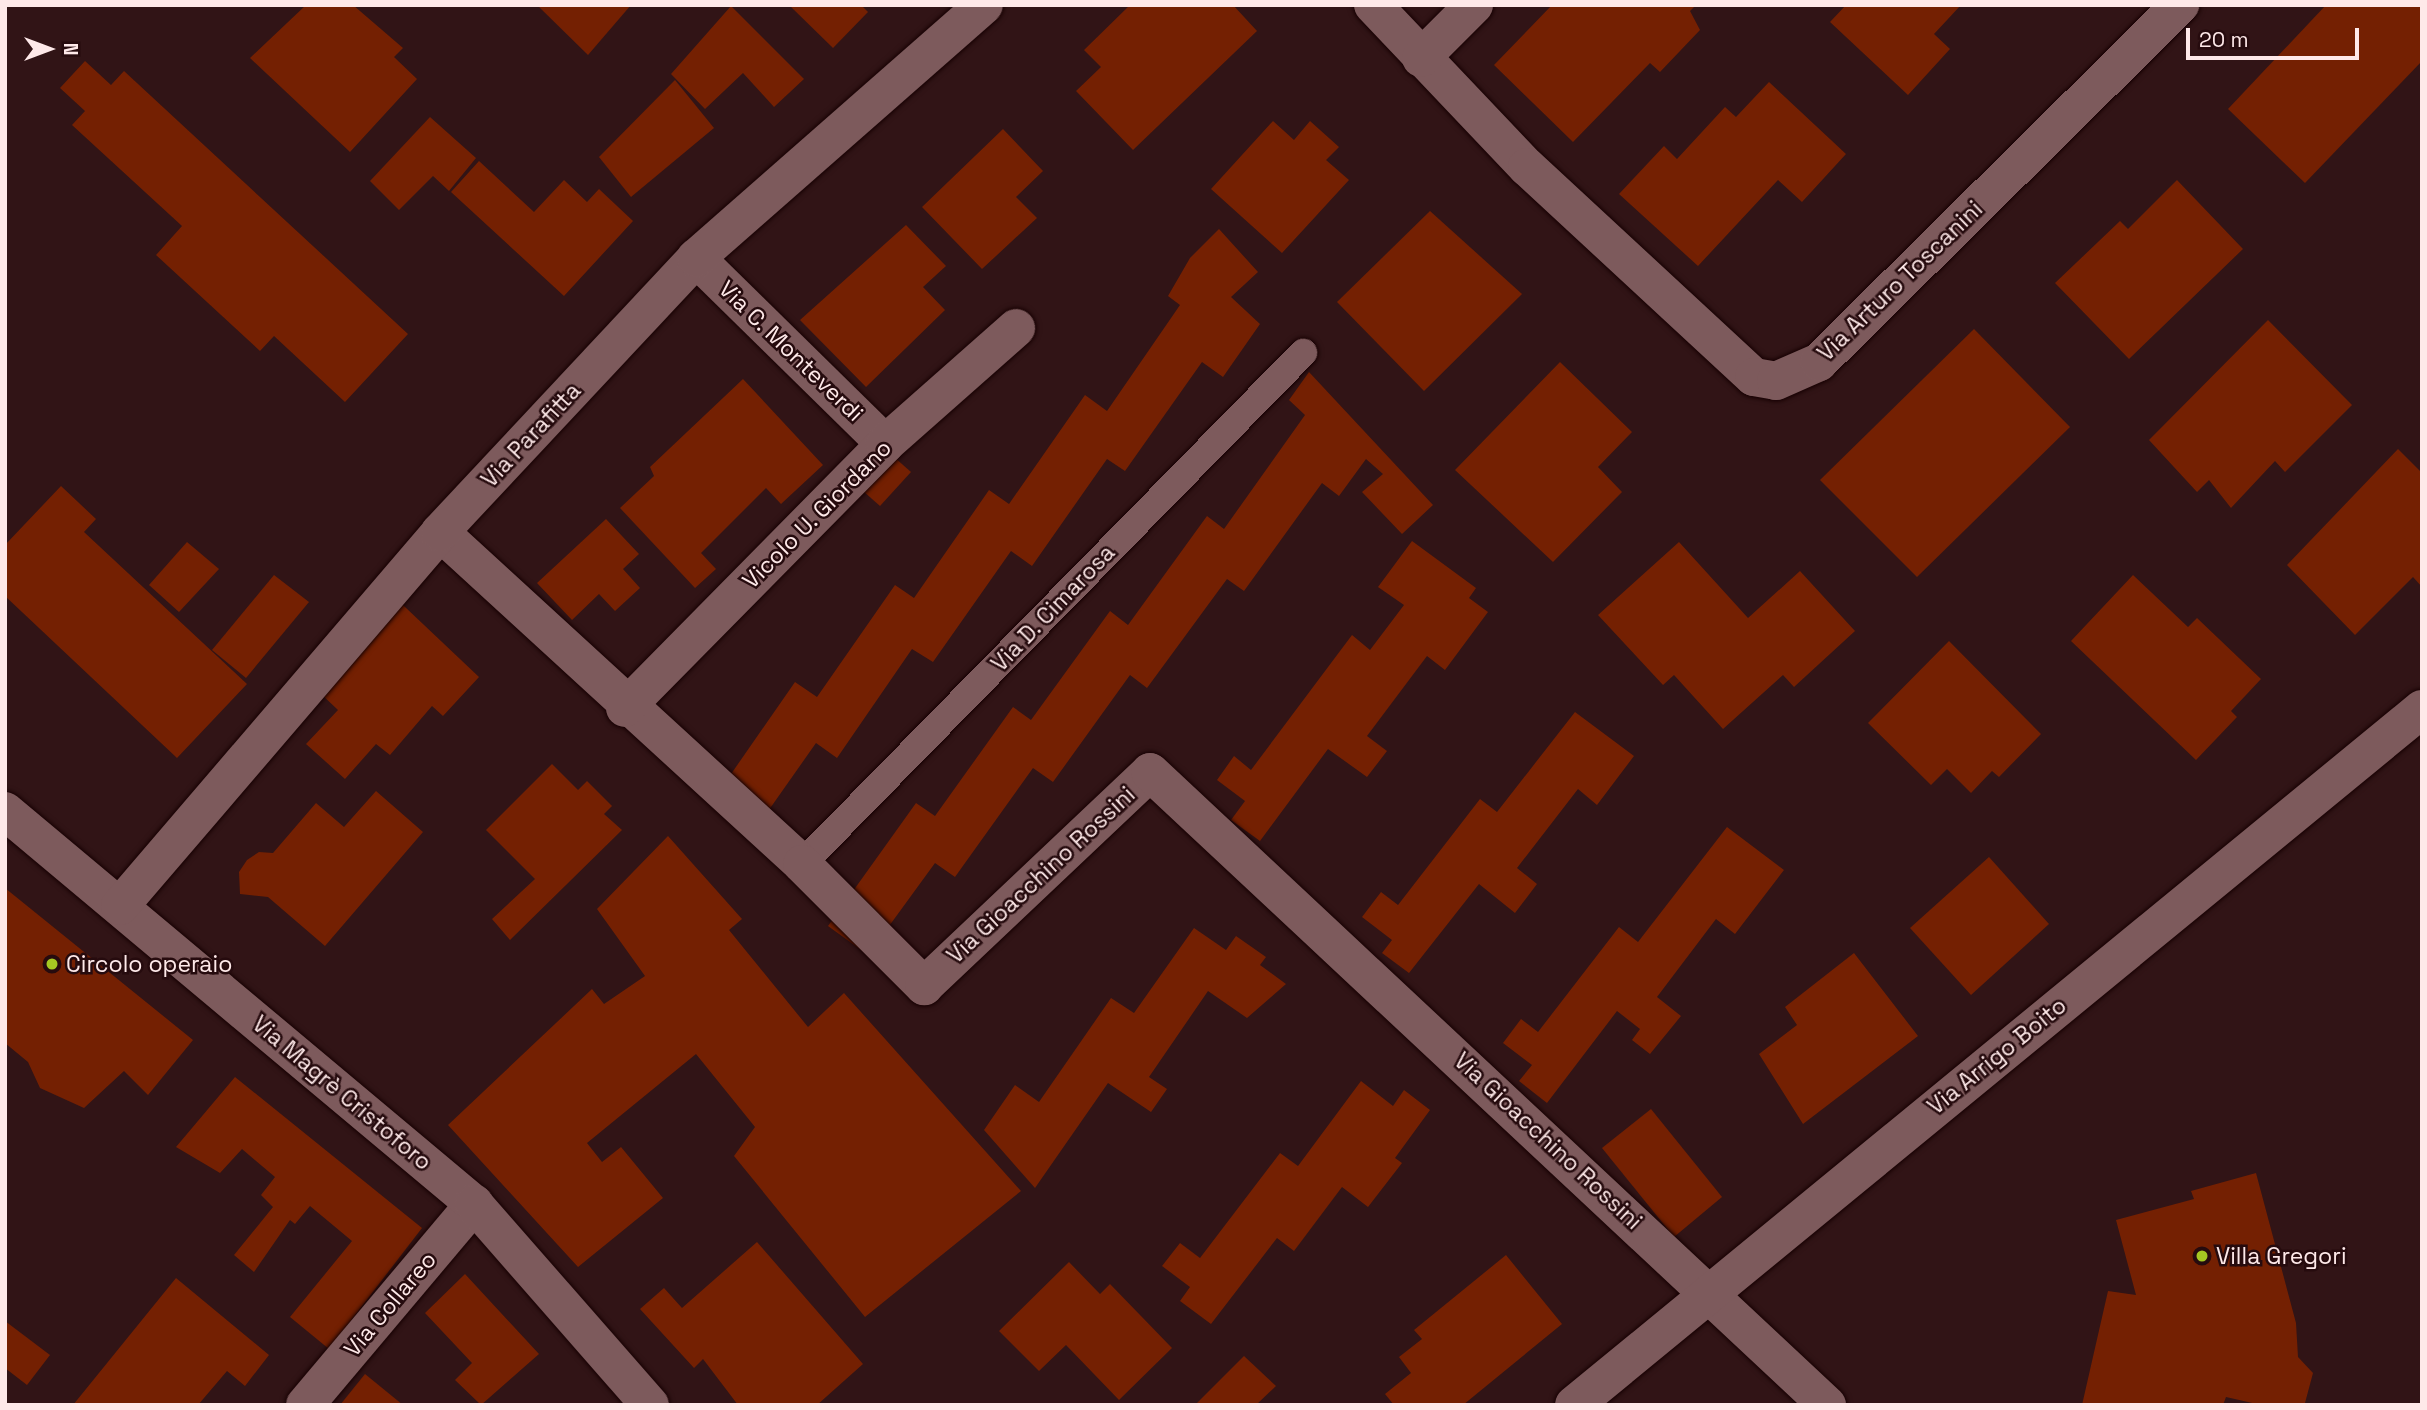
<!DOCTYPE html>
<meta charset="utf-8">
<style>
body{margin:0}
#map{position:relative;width:2427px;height:1410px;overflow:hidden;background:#311416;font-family:"Space Grotesk",sans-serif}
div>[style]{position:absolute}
.building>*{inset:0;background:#742002}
.roads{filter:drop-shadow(0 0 2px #170103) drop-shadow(0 0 2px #170103)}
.service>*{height:28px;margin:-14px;padding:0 14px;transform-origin:14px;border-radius:14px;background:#7d5a5c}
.minor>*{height:38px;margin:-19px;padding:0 19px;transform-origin:19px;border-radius:19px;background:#7d5a5c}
.tertiary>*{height:38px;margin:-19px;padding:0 19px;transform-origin:19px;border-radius:19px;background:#7d5a5c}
.dots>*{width:19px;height:19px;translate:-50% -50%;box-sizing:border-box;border:4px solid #260b0e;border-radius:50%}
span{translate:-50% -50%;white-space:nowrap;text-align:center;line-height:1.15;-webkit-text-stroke:5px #260b0e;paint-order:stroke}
.street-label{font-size:23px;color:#fee9e9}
.poi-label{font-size:23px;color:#fee9e9}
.left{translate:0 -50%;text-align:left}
.frame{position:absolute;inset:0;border:7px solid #fee9e9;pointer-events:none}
.north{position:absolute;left:14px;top:14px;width:70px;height:70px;-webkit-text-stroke:5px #260b0e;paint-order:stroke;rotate:90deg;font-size:19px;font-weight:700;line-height:28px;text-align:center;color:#fee9e9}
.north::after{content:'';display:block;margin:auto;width:24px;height:32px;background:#fee9e9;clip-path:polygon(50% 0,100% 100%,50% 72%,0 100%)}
.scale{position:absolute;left:2186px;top:28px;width:173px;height:32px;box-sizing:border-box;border:4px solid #fee9e9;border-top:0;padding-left:9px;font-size:21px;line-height:24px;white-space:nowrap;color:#fee9e9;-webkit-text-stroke:5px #260b0e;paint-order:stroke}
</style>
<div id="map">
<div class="building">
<i style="clip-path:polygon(306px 5px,353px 5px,403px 48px,394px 57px,417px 79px,350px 152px,250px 58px)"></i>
<i style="clip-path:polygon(537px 5px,631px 5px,588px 55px)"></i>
<i style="clip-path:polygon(789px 5px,861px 5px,868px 12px,833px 48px)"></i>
<i style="clip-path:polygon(1130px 5px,1233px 5px,1257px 31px,1133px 150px,1076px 91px,1101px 67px,1084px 50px)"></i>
<i style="clip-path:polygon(1552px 5px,1696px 5px,1690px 11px,1700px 30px,1660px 72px,1650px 63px,1573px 142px,1494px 65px)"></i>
<i style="clip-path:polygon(1846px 5px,1961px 5px,1934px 34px,1950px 49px,1908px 95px,1830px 22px)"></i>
<i style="clip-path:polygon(2326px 5px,2422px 5px,2422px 61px,2305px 183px,2228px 109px)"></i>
<i style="clip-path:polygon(731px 6px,804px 79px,774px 107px,743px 73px,705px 109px,671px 74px)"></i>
<i style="clip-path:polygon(85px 61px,111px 85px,124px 71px,408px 334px,345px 402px,274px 336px,260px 351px,156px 255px,182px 226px,72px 125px,85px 111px,60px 88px)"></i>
<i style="clip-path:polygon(675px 80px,714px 128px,631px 197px,599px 157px)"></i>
<i style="clip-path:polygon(1769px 82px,1846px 154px,1802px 202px,1778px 180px,1698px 266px,1619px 194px,1664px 146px,1677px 159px,1725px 107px,1736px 117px)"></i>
<i style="clip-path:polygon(430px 117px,476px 158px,449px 191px,433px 176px,399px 210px,370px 181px)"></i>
<i style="clip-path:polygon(1273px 121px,1294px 140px,1310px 121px,1339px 147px,1326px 160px,1349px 180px,1282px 253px,1211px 189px)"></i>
<i style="clip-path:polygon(1003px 129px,1043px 171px,1016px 197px,1037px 218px,982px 269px,922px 207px)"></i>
<i style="clip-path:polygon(479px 161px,534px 212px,564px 180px,587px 202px,599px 189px,633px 221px,564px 296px,451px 192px)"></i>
<i style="clip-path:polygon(2177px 180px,2243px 249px,2129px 359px,2055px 283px,2120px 221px,2128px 229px)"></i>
<i style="clip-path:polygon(1430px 211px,1522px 294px,1424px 391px,1337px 302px)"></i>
<i style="clip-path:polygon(906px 225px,946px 266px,923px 287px,945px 310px,866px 387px,800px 320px)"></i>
<i style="clip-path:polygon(1219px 229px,1258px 272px,1231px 297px,1260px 324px,1223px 377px,1202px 362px,1125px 471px,1107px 459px,1032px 566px,1011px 551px,933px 662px,912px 649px,837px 758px,816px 743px,752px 834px,722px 787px,795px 682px,817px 697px,895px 585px,914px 598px,989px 490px,1009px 504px,1085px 395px,1107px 411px,1180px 305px,1168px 296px,1190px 258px)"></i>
<i style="clip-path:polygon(2268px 320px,2352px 405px,2285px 472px,2275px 461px,2231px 508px,2209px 480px,2197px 492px,2149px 440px)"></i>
<i style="clip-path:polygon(1974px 329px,2070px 427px,1917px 577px,1820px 480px)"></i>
<i style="clip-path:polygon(1560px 362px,1632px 432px,1598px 467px,1622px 492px,1553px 562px,1455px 470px)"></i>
<i style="clip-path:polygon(1309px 372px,1433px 505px,1402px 534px,1362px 492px,1383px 474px,1366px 459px,1339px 496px,1322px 483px,1244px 591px,1227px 579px,1147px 688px,1130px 675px,1053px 782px,1033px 768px,955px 877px,935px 863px,868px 955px,828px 926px,916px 803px,935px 816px,1013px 707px,1031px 720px,1110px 611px,1128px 625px,1207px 516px,1224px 529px,1305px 415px,1289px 400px)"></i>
<i style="clip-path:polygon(743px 379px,823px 465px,781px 504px,766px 488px,701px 553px,716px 569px,695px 588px,620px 508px,654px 476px,650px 467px)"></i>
<i style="clip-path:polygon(2398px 449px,2422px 473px,2422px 587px,2413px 577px,2355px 635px,2287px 565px)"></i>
<i style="clip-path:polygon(894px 457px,911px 472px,880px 506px,863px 491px)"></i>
<i style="clip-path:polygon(61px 486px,96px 519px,84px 532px,247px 684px,177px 758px,5px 596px,5px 545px)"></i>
<i style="clip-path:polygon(606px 519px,639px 554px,623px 569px,640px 588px,615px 611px,599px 594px,572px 620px,537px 583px)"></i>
<i style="clip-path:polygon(1412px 541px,1476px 588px,1469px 598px,1488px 612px,1445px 670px,1427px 656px,1367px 736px,1387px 751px,1367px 777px,1328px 749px,1260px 841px,1231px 820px,1245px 801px,1217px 780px,1234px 756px,1251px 770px,1352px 635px,1370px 650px,1404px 605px,1378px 587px)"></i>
<i style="clip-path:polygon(187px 542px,219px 569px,179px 612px,149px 585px)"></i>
<i style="clip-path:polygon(1679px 542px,1748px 618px,1800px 571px,1855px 631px,1794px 687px,1783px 675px,1723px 729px,1674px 675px,1663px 685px,1598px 615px)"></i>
<i style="clip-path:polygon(274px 575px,309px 602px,246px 678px,212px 650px)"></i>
<i style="clip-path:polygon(2133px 575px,2188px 627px,2197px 618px,2261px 679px,2231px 711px,2237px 717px,2196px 760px,2071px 641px)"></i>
<i style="clip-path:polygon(386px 589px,479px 677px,443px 716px,432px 706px,390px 755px,376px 744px,345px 779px,306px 744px,338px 710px,303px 677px)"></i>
<i style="clip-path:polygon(1949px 641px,2041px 734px,1999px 777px,1992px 771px,1971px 793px,1947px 769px,1931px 785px,1868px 723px)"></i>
<i style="clip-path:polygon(1575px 712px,1634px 756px,1597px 805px,1578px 789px,1517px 868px,1537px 884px,1515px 913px,1479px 884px,1409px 973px,1382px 953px,1392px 940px,1362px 917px,1381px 892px,1398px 905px,1480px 799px,1497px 812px)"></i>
<i style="clip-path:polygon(552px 764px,578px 790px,587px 781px,612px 806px,604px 814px,622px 830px,510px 940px,492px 919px,535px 879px,486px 830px)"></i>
<i style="clip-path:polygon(376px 791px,423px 832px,325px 946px,268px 897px,240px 894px,239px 872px,247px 860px,259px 852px,273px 853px,316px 803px,344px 827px)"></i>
<i style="clip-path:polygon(1727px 827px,1784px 870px,1735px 934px,1716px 919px,1657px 997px,1681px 1016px,1650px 1054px,1632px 1040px,1640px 1029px,1617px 1011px,1547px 1103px,1519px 1081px,1532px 1065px,1503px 1043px,1521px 1019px,1538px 1032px,1619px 927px,1638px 942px)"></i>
<i style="clip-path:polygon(668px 836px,742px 919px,729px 930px,808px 1027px,844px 993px,1021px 1191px,865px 1317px,734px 1156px,755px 1127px,696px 1054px,587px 1143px,602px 1162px,621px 1147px,663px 1198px,578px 1267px,448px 1125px,592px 989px,604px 1004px,645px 976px,597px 909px)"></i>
<i style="clip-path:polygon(1989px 857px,2049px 924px,1971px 995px,1910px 928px)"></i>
<i style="clip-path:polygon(5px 888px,193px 1040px,148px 1095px,124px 1071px,84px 1108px,40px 1088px,28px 1062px,5px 1043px)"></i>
<i style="clip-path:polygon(1194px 928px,1226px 950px,1236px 936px,1266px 957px,1260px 965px,1286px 984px,1247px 1018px,1208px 991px,1149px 1077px,1167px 1089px,1151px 1112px,1108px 1083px,1035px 1188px,984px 1130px,1015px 1085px,1039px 1102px,1111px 998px,1134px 1013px)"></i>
<i style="clip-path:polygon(1854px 953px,1918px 1036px,1803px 1124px,1759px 1054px,1797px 1025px,1785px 1007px)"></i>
<i style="clip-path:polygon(235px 1077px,422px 1228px,329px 1349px,290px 1317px,352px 1241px,310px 1206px,295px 1224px,290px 1220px,254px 1272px,234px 1255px,273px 1207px,261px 1195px,275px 1177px,242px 1149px,220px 1173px,176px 1147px)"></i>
<i style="clip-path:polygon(1361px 1081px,1393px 1106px,1404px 1090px,1430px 1110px,1395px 1158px,1402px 1163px,1368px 1207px,1342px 1187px,1294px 1251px,1277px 1238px,1211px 1324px,1180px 1301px,1190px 1287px,1162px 1266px,1180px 1243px,1200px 1258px,1280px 1153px,1298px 1166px)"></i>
<i style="clip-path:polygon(1651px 1109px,1722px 1197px,1674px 1237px,1602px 1148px)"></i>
<i style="clip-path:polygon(2256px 1173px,2296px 1323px,2298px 1357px,2313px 1373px,2305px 1403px,2261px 1405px,2226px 1397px,2223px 1405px,2082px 1405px,2108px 1291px,2136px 1295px,2116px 1220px,2194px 1199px,2191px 1191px)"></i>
<i style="clip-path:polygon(757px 1242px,863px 1364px,817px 1405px,738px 1405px,703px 1359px,694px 1368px,640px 1309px,664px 1288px,682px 1308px)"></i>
<i style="clip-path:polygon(1506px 1255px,1562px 1324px,1463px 1405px,1394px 1405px,1385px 1394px,1411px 1373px,1399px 1357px,1422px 1339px,1414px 1330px)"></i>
<i style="clip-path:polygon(1069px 1262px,1100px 1294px,1110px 1284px,1172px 1348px,1119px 1400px,1066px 1345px,1039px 1371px,999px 1331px)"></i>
<i style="clip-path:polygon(465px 1274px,539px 1354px,481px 1405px,455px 1380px,472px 1363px,425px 1313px)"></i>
<i style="clip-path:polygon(176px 1278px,269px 1355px,245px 1386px,227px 1371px,198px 1405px,73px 1405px)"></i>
<i style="clip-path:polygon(5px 1321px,50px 1355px,27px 1385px,5px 1368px)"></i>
<i style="clip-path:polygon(1244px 1356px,1276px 1386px,1256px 1405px,1195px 1405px)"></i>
<i style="clip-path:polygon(365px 1374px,403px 1405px,340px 1405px)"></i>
</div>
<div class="roads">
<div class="service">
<i style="left:802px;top:864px;width:716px;rotate:-45.57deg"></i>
</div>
<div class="minor">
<i style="left:1373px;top:5px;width:224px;rotate:46.5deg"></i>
<i style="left:1527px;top:167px;width:309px;rotate:42.8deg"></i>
<i style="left:1754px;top:377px;width:22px;rotate:10deg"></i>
<i style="left:1776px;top:381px;width:47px;rotate:-23.8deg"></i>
<i style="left:1819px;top:362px;width:508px;rotate:-44.68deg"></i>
<i style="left:1421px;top:58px;width:75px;rotate:-45deg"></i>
<i style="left:696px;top:258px;width:265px;rotate:44.5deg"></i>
<i style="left:440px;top:532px;width:491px;rotate:42.5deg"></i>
<i style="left:802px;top:864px;width:173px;rotate:45deg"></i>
<i style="left:924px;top:986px;width:311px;rotate:-43.4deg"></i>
<i style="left:1150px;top:772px;width:927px;rotate:43.08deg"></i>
<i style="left:625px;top:708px;width:371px;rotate:-45.4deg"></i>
<i style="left:885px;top:444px;width:175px;rotate:-41.5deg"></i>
<i style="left:305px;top:1405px;width:263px;rotate:-49.9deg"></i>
<i style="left:1574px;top:1405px;width:1097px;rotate:-39.38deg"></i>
</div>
<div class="tertiary">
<i style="left:5px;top:811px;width:612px;rotate:39.96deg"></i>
<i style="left:474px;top:1204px;width:267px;rotate:48.8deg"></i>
<i style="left:120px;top:906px;width:492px;rotate:-49.4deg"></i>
<i style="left:440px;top:532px;width:375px;rotate:-46.9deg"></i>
<i style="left:696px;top:258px;width:383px;rotate:-41.3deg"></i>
</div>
</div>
<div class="dots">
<i style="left:52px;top:964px;background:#a5c822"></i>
<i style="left:2202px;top:1256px;background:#a5c822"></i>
</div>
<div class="street-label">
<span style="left:1900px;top:281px;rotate:-44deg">Via Arturo Toscanini</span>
<span style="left:791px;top:351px;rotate:44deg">Via C. Monteverdi</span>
<span style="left:531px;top:435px;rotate:-47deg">Via Parafitta</span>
<span style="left:817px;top:514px;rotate:-45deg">Vicolo U. Giordano</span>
<span style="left:1053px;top:608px;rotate:-46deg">Via D. Cimarosa</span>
<span style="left:1041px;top:875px;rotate:-43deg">Via Gioacchino Rossini</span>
<span style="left:1997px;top:1056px;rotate:-39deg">Via Arrigo Boito</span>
<span style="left:342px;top:1093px;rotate:40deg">Via Magrè Cristoforo</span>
<span style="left:1548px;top:1141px;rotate:43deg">Via Gioacchino Rossini</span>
<span style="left:390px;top:1304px;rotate:-50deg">Via Collareo</span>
</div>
<div class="poi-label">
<span class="left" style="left:66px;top:964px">Circolo operaio</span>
<span class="left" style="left:2216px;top:1256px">Villa Gregori</span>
</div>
<div class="frame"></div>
<div class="north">N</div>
<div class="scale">20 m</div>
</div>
